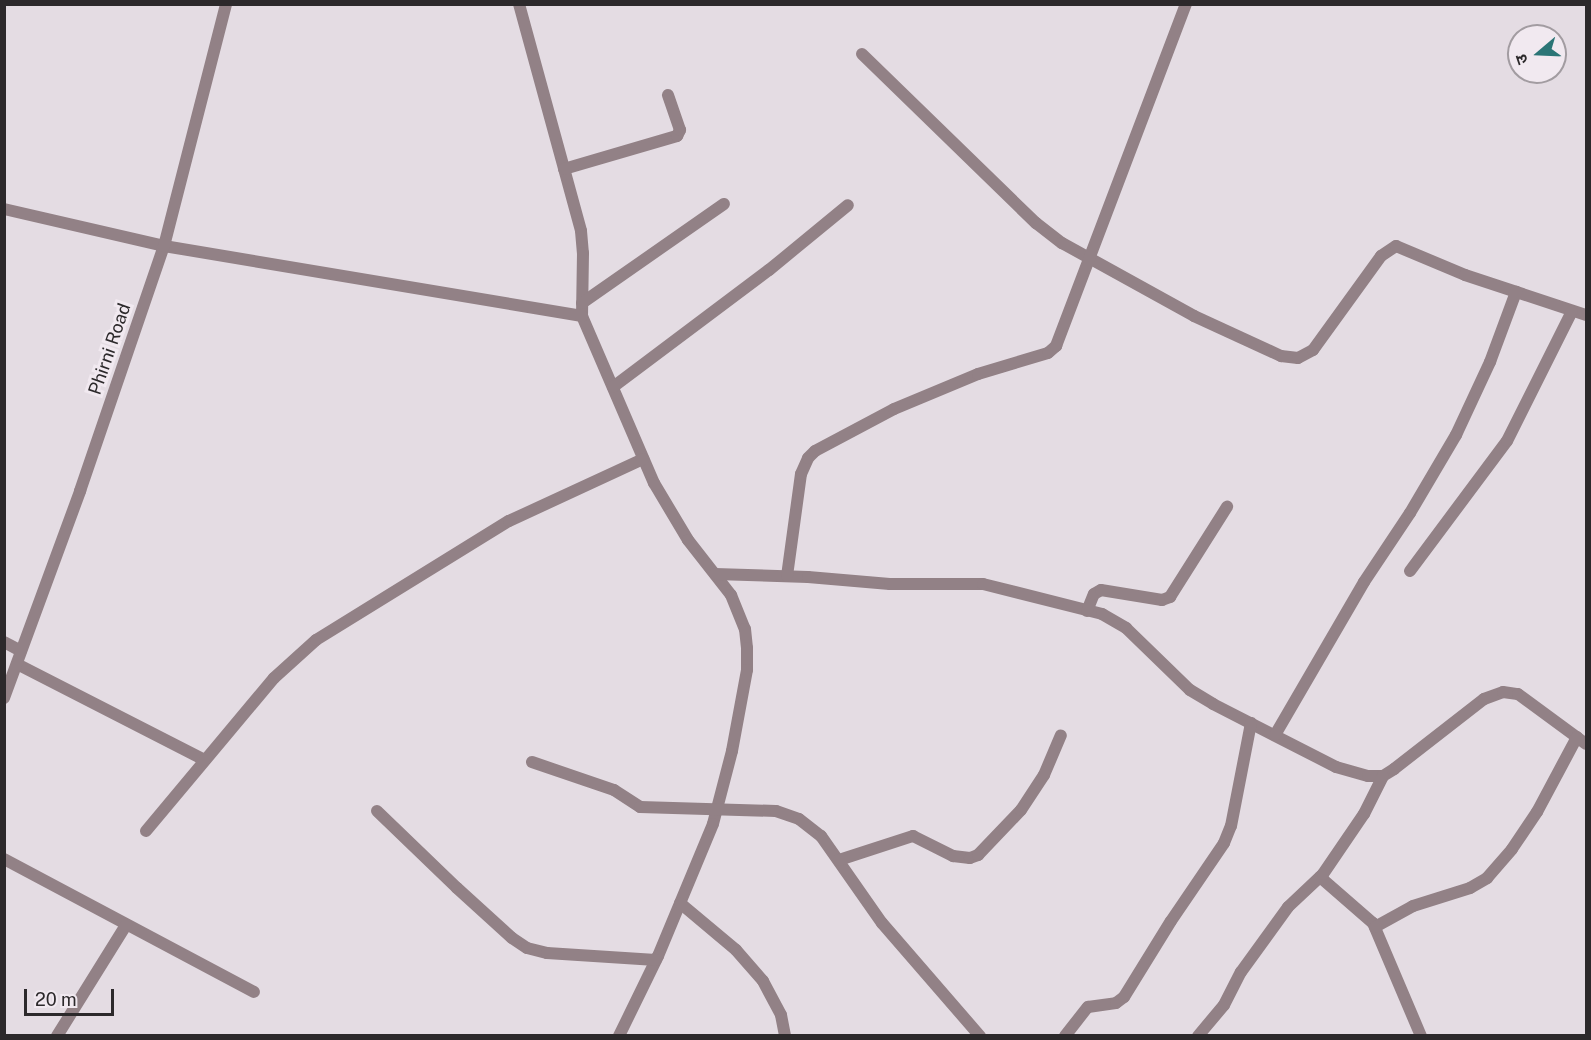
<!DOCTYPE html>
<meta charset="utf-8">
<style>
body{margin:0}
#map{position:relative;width:1591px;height:1040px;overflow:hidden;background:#e4dce3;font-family:"Public Sans","Noto Sans Devanagari",sans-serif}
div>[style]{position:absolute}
.minor>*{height:12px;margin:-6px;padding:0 6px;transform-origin:6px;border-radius:6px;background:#928186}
.tertiary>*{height:12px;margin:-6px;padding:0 6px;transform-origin:6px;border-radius:6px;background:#928186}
span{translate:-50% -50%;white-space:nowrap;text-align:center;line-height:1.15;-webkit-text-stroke:6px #f1e9f0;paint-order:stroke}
.street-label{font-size:18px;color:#2c292b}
.frame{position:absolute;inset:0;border:6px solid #2c292b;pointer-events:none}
.north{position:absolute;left:1507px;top:24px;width:60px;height:60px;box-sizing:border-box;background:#f1e9f0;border:2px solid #a29ca1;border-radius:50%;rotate:251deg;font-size:16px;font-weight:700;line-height:24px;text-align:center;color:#2c292b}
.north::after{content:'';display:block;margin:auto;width:21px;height:27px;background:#2b7576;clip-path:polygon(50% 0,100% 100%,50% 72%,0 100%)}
.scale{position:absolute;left:24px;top:989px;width:90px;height:27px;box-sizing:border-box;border:3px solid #2c292b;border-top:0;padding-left:8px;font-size:18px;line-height:21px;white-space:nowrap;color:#2c292b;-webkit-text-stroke:4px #f1e9f0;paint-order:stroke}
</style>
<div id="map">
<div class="minor">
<i style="left:519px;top:4px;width:235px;rotate:74.7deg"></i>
<i style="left:581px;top:231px;width:22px;rotate:85deg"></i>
<i style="left:583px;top:253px;width:63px;rotate:90.9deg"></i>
<i style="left:582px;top:316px;width:182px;rotate:66.7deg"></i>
<i style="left:654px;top:483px;width:66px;rotate:59.2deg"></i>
<i style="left:688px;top:540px;width:70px;rotate:52deg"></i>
<i style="left:731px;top:595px;width:37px;rotate:68deg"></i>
<i style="left:745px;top:629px;width:19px;rotate:84deg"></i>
<i style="left:747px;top:648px;width:22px;rotate:90deg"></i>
<i style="left:747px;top:670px;width:82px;rotate:100.5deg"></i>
<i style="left:732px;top:751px;width:75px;rotate:104.6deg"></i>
<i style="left:713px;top:824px;width:143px;rotate:112.6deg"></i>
<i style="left:658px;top:956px;width:89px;rotate:116deg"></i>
<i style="left:862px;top:54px;width:243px;rotate:44.2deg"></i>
<i style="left:1036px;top:223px;width:33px;rotate:38deg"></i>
<i style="left:1062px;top:243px;width:151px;rotate:28.9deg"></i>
<i style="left:1194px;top:316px;width:96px;rotate:24.7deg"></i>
<i style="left:1281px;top:356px;width:17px;rotate:7deg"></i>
<i style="left:1298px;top:358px;width:17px;rotate:-28deg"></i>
<i style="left:1313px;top:350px;width:116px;rotate:-54.1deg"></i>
<i style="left:1381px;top:256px;width:18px;rotate:-34deg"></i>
<i style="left:1396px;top:246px;width:75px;rotate:22.8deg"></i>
<i style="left:1465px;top:275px;width:127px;rotate:18.3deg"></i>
<i style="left:564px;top:169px;width:118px;rotate:-16.3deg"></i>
<i style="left:677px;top:136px;width:7px;rotate:-63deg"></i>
<i style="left:680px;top:130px;width:37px;rotate:-109deg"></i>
<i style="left:164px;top:246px;width:424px;rotate:9.5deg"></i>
<i style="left:582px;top:303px;width:173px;rotate:-34.9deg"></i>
<i style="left:613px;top:387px;width:195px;rotate:-36.9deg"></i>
<i style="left:769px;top:270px;width:102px;rotate:-39.4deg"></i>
<i style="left:1410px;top:571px;width:162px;rotate:-53.3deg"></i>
<i style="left:1507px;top:441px;width:145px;rotate:-63.4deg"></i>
<i style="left:715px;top:574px;width:93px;rotate:1.8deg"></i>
<i style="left:808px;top:577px;width:82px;rotate:4.9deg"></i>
<i style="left:890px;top:584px;width:93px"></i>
<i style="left:983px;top:584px;width:123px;rotate:14.1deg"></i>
<i style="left:1102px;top:614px;width:28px;rotate:30deg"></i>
<i style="left:1126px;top:628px;width:89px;rotate:44.1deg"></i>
<i style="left:1190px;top:690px;width:27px;rotate:31deg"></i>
<i style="left:1213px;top:704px;width:138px;rotate:27.1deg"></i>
<i style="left:1336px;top:767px;width:33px;rotate:16deg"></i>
<i style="left:1368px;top:776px;width:15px"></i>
<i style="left:1383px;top:776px;width:13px;rotate:-32deg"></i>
<i style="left:1394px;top:769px;width:114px;rotate:-37.9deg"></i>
<i style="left:1484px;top:699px;width:20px;rotate:-20deg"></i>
<i style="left:1503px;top:692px;width:15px;rotate:8deg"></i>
<i style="left:1518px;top:694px;width:84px;rotate:36.3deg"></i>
<i style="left:787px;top:576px;width:103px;rotate:-82.2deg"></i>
<i style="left:801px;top:474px;width:17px;rotate:-66deg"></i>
<i style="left:808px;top:458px;width:10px;rotate:-45deg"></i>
<i style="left:815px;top:451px;width:89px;rotate:-28deg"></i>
<i style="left:894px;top:409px;width:91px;rotate:-22.6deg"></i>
<i style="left:978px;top:374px;width:73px;rotate:-16.7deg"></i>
<i style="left:1048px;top:353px;width:11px;rotate:-41deg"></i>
<i style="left:1056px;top:346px;width:366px;rotate:-69.2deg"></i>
<i style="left:1087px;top:611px;width:18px;rotate:-68deg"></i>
<i style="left:1094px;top:594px;width:8px;rotate:-30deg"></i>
<i style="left:1101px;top:590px;width:62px;rotate:9.3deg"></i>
<i style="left:1162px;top:600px;width:9px;rotate:-21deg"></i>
<i style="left:1170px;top:597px;width:107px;rotate:-57.7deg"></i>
<i style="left:4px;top:642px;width:19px;rotate:28deg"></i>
<i style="left:17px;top:664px;width:211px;rotate:27.1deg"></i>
<i style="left:1275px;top:735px;width:177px;rotate:-59.8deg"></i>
<i style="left:1364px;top:582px;width:83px;rotate:-56.3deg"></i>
<i style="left:1410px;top:513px;width:91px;rotate:-59.5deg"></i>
<i style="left:1456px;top:435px;width:81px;rotate:-65deg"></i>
<i style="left:1490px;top:362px;width:75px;rotate:-69.6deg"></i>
<i style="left:532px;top:762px;width:87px;rotate:18.9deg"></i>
<i style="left:614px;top:790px;width:31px;rotate:33deg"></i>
<i style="left:640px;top:807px;width:136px;rotate:1.7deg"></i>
<i style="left:776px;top:811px;width:24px;rotate:19deg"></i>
<i style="left:799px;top:819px;width:28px;rotate:38deg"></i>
<i style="left:821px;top:836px;width:106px;rotate:55deg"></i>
<i style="left:882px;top:923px;width:150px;rotate:49.1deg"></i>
<i style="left:377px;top:811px;width:111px;rotate:43.9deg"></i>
<i style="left:457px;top:888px;width:74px;rotate:42.3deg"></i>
<i style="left:512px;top:938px;width:18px;rotate:34deg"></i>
<i style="left:527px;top:948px;width:21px;rotate:14deg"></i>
<i style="left:547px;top:953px;width:109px;rotate:3.7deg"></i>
<i style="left:146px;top:831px;width:199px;rotate:-50.1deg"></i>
<i style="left:274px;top:678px;width:57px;rotate:-42.1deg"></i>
<i style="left:316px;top:640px;width:227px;rotate:-31.7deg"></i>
<i style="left:509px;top:521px;width:148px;rotate:-24.8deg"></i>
<i style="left:4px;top:859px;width:283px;rotate:28deg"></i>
<i style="left:839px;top:860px;width:78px;rotate:-18deg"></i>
<i style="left:913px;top:836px;width:45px;rotate:26.6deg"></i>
<i style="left:953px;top:856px;width:17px;rotate:7deg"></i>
<i style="left:970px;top:858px;width:9px;rotate:-21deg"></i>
<i style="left:978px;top:855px;width:62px;rotate:-46.3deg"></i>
<i style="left:1021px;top:810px;width:42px;rotate:-56.7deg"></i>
<i style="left:1044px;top:775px;width:43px;rotate:-67deg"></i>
<i style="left:1320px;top:877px;width:70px;rotate:41deg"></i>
<i style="left:1373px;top:923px;width:123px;rotate:67deg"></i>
<i style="left:680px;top:903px;width:73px;rotate:40deg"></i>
<i style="left:736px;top:950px;width:41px;rotate:48.9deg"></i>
<i style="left:763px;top:981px;width:38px;rotate:62deg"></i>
<i style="left:781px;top:1015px;width:21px;rotate:79deg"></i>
<i style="left:1375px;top:927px;width:43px;rotate:-28.9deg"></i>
<i style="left:1413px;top:906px;width:60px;rotate:-17.5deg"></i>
<i style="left:1470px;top:888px;width:20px;rotate:-30deg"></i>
<i style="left:1487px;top:878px;width:38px;rotate:-49deg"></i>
<i style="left:1512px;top:849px;width:45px;rotate:-56deg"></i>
<i style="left:1537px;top:812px;width:85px;rotate:-61.9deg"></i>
<i style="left:57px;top:1036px;width:131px;rotate:-58.1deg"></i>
<i style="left:1065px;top:1036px;width:37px;rotate:-52deg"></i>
<i style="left:1088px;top:1007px;width:28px;rotate:-8deg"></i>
<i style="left:1116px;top:1003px;width:10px;rotate:-37deg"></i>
<i style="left:1124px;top:997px;width:89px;rotate:-58.3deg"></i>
<i style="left:1171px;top:921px;width:94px;rotate:-55.8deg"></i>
<i style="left:1224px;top:843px;width:18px;rotate:-68deg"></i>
<i style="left:1231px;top:826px;width:105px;rotate:-79deg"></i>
<i style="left:1198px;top:1036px;width:40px;rotate:-50deg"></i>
<i style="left:1224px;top:1005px;width:37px;rotate:-63deg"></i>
<i style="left:1241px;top:972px;width:80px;rotate:-54.1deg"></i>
<i style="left:1288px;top:907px;width:48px;rotate:-43.3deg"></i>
<i style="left:1323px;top:874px;width:73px;rotate:-55.7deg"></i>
<i style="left:1364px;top:814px;width:42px;rotate:-63.4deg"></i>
</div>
<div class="tertiary">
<i style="left:4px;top:209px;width:164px;rotate:13deg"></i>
<i style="left:4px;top:698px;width:221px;rotate:-69.8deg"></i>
<i style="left:80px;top:491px;width:259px;rotate:-71.1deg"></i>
<i style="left:164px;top:246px;width:250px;rotate:-75.6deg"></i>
</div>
<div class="street-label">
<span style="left:110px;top:349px;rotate:-71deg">Phirni Road</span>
</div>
<div class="frame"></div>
<div class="north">उ</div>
<div class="scale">20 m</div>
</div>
